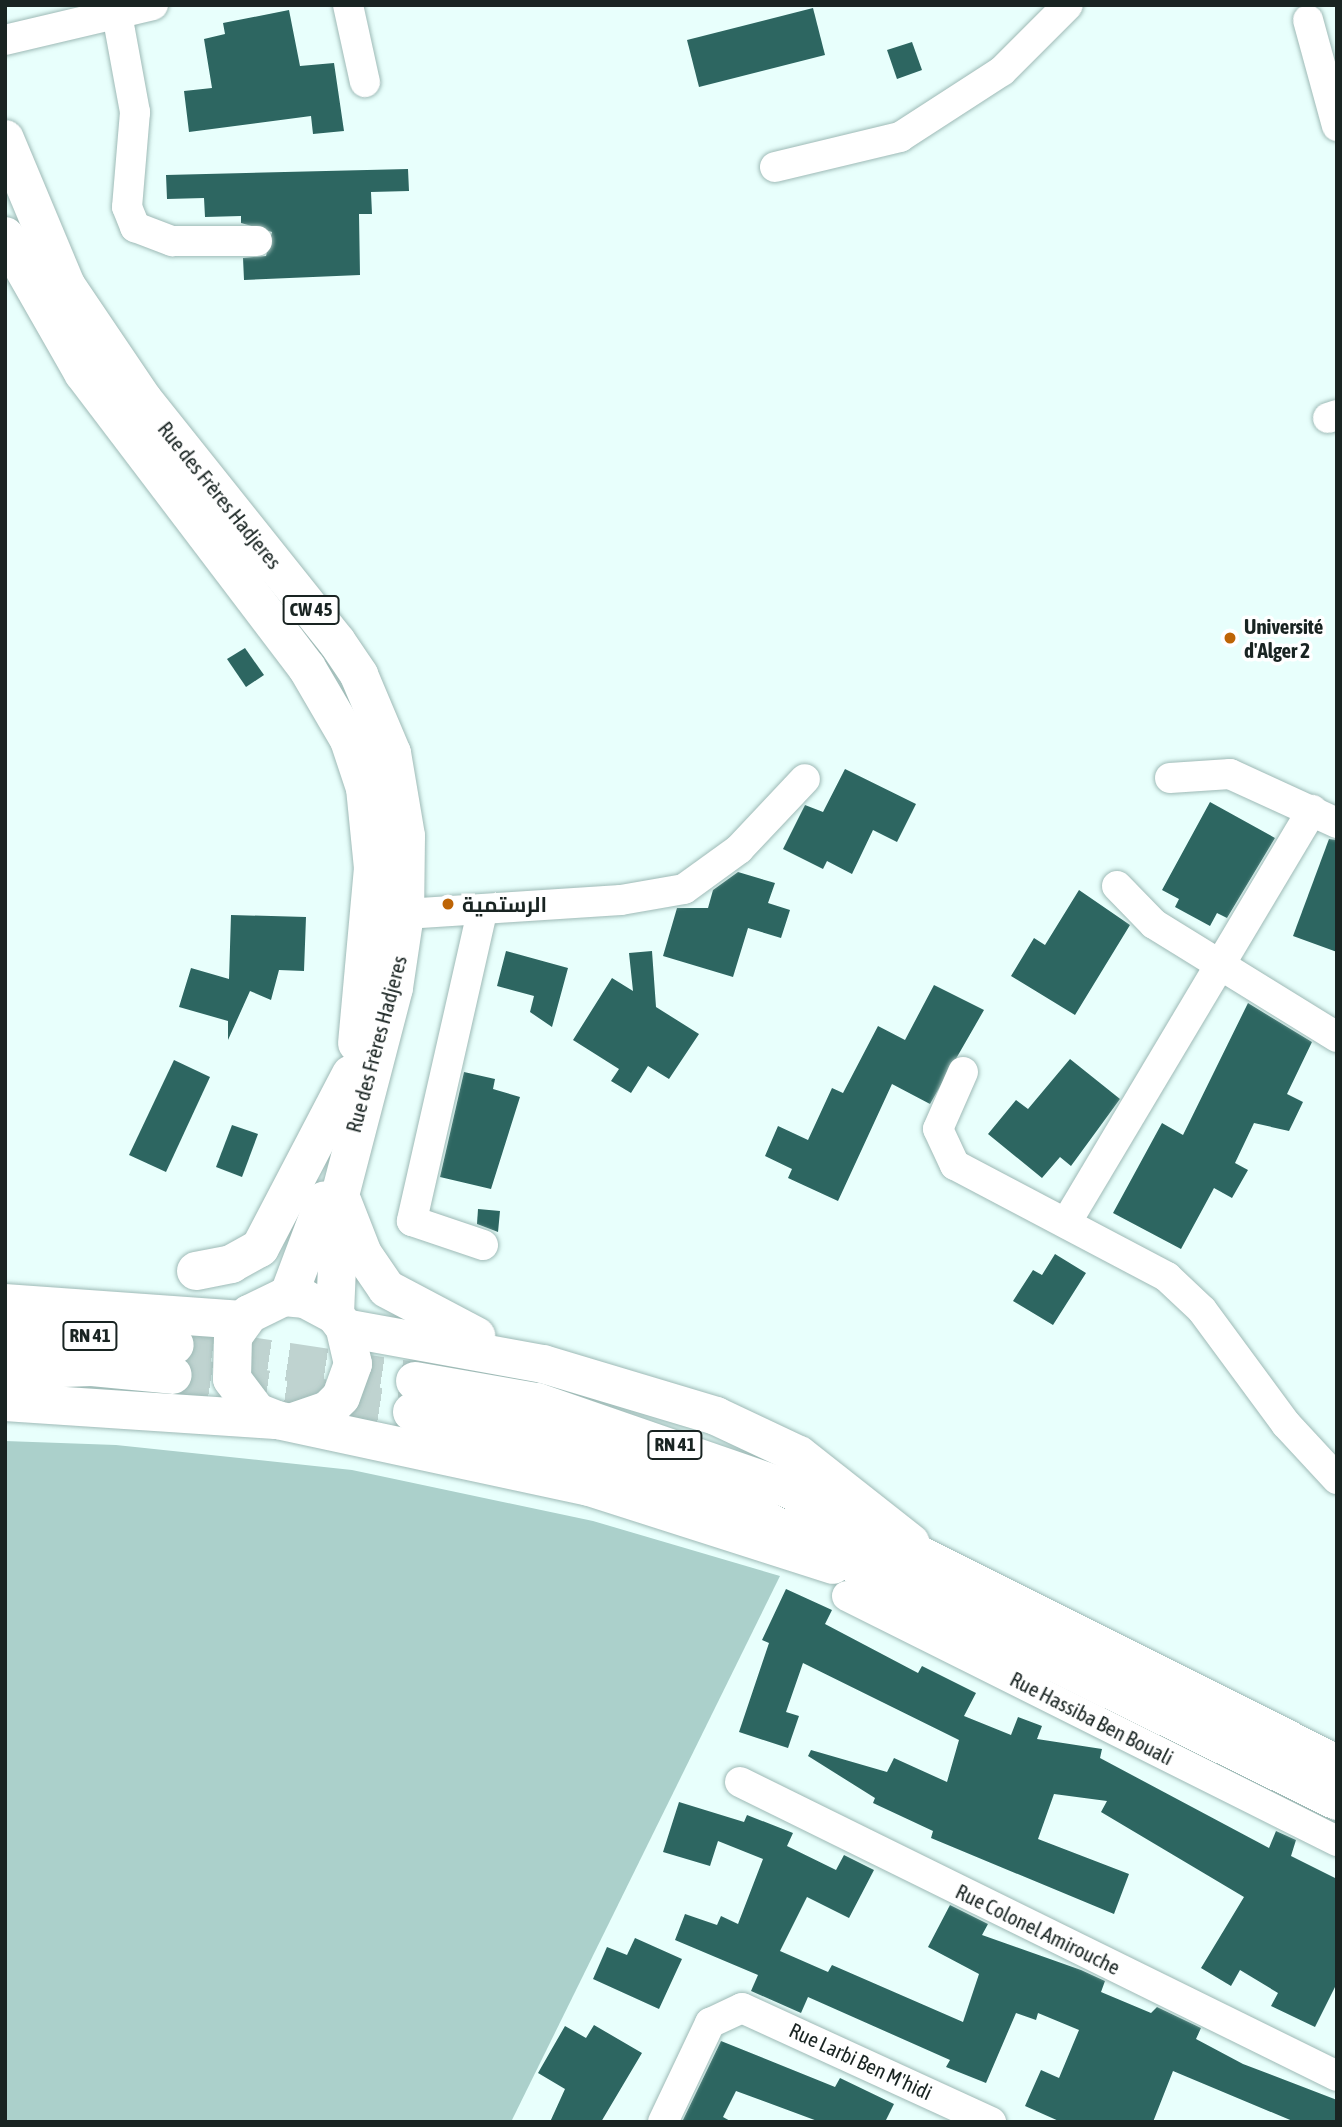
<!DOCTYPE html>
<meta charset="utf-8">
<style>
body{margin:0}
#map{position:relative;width:1342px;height:2127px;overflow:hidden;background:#e8fffc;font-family:"Asap Condensed",Cairo,sans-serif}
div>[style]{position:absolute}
.green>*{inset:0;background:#abd0cb}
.building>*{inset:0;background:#2d6661}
.highway-tunnel>*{height:38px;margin-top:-19px;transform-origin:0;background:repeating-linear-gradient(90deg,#bfd3d0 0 38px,transparent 0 57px)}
.roads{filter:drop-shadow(0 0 2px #9ebab6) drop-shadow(0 0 2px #9ebab6)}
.minor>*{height:30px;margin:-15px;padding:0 15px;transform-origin:15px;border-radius:15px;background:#fff}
.major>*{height:38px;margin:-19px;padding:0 19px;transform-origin:19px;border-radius:19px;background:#fff}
.highway>*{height:38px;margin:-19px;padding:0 19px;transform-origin:19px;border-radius:19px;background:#fff}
.dots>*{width:19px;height:19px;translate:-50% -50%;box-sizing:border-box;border:4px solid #fff;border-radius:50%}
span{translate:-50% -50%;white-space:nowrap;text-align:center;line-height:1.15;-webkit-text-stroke:7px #fff;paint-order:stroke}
.shield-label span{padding:2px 5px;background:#fff;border:2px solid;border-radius:5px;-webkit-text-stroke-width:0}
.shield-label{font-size:19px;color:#192422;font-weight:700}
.street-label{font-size:21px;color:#192422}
.poi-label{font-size:21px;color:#192422;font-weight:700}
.left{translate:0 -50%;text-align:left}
.frame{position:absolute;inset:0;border:7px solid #192422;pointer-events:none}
</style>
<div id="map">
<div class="green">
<i style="clip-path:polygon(5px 1441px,116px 1445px,352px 1470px,593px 1521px,780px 1576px,511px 2122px,5px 2122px)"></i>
</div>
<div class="building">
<i style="clip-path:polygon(813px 8px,825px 55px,699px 87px,687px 40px)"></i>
<i style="clip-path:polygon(289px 10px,300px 66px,334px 63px,344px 131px,313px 134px,311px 116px,189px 132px,184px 91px,212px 88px,204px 39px,225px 34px,223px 23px)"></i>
<i style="clip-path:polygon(912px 42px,922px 70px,897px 79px,887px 50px)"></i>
<i style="clip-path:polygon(408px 169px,409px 191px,371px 192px,372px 214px,359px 214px,360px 275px,244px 280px,243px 258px,266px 256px,272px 232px,241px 223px,241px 216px,205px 217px,204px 198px,167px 199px,166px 175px)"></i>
<i style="clip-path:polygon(245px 648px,264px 675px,246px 687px,227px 659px)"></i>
<i style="clip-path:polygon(845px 769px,916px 804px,897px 842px,873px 830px,852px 874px,827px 861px,823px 869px,783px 849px,805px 805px,823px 812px)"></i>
<i style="clip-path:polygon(1210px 802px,1275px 838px,1227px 918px,1217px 913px,1210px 926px,1175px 907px,1179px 899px,1162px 890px)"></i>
<i style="clip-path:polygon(1329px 839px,1337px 840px,1337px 952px,1293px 936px)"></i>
<i style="clip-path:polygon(738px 872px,775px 883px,768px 903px,790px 910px,781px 938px,748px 928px,733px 977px,663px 956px,677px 908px,708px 908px,713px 890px)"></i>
<i style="clip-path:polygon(1079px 890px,1130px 925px,1075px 1015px,1011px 976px,1034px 938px,1045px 945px)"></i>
<i style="clip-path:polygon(231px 915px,306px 917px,304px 971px,279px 970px,271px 1000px,250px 991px,228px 1040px,228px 1021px,179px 1007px,191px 968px,229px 979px)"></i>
<i style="clip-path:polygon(506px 951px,568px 968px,552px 1027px,530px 1012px,534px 996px,497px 986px)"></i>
<i style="clip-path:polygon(652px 951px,656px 1007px,699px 1034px,669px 1079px,648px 1066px,631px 1093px,611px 1081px,619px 1069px,573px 1040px,612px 978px,633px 991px,629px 953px)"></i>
<i style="clip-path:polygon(934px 985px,984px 1010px,930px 1104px,892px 1084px,838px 1201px,788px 1178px,792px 1169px,765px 1156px,778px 1126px,808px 1140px,832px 1088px,843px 1093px,878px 1026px,905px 1040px)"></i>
<i style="clip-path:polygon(1248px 1003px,1312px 1042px,1287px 1094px,1303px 1102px,1289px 1131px,1254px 1123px,1235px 1163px,1248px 1170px,1232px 1198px,1214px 1188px,1181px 1249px,1113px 1213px,1162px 1123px,1183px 1135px)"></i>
<i style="clip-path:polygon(1070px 1059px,1120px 1099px,1071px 1166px,1060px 1157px,1042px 1178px,988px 1134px,1016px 1100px,1028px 1109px)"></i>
<i style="clip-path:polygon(174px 1060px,210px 1077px,166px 1172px,129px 1155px)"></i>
<i style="clip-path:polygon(464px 1072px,495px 1079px,493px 1089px,520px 1097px,491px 1189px,440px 1177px)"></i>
<i style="clip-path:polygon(232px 1125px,258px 1134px,242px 1177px,216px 1167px)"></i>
<i style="clip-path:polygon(478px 1209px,500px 1211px,498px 1232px,477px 1224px)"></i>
<i style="clip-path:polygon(1055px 1254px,1086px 1273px,1053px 1325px,1013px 1301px,1033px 1270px,1042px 1275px)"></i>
<i style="clip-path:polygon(786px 1589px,832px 1610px,825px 1624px,918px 1673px,922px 1666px,976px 1693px,964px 1716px,1011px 1735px,1018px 1717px,1042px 1726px,1037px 1739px,1102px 1749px,1100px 1758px,1269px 1848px,1276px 1831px,1296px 1840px,1291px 1856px,1337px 1879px,1337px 1983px,1315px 2027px,1271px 2006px,1278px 1993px,1240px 1970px,1231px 1986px,1201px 1968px,1244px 1897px,1101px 1812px,1107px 1801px,1054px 1794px,1038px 1839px,1129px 1874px,1114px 1914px,931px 1838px,933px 1831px,873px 1803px,875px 1798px,808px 1756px,811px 1750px,887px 1772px,894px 1758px,947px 1782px,959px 1740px,803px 1663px,786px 1712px,799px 1716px,788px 1748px,739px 1732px,769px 1643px,762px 1640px)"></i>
<i style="clip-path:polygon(679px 1802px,744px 1822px,747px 1815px,793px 1833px,787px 1846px,836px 1870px,844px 1855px,874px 1870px,849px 1918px,807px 1897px,780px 1951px,828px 1972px,832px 1965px,963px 2022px,979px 1974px,928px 1947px,950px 1905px,988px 1924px,982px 1935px,1081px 1970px,1105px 1981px,1101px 1992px,1151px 2013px,1157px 2007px,1201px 2028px,1196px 2039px,1243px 2064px,1337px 2100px,1337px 2122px,1295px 2122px,1173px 2071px,1153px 2122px,1061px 2122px,1025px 2106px,1041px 2070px,1059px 2078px,1079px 2030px,1038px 2013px,1036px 2020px,1016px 2013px,986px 2083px,946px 2067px,950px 2060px,808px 1997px,801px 2013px,751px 1991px,758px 1975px,675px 1940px,685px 1914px,717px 1925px,721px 1916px,738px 1924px,763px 1859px,718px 1841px,710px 1866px,663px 1852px)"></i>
<i style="clip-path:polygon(635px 1938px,682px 1959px,659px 2009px,593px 1979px,607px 1947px,627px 1955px)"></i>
<i style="clip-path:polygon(594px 2025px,642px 2053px,601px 2122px,550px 2122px,565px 2089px,538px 2073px,565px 2026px,586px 2038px)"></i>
<i style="clip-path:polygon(721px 2041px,835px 2087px,840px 2078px,894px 2104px,885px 2122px,820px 2122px,736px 2091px,723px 2117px,732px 2122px,682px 2122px)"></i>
</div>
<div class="highway-tunnel">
<i style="left:175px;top:1345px;width:243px;rotate:8.5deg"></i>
<i style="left:173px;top:1375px;width:242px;rotate:8.8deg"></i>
</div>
<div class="roads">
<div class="minor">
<i style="left:348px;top:5px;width:79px;rotate:77.6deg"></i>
<i style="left:117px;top:14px;width:100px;rotate:79.6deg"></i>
<i style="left:135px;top:112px;width:95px;rotate:94.8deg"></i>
<i style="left:127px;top:207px;width:22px;rotate:68deg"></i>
<i style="left:135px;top:227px;width:40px;rotate:21deg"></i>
<i style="left:172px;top:241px;width:85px"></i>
<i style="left:1308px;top:20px;width:110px;rotate:74.7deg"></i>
<i style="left:5px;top:40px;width:152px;rotate:-13.3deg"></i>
<i style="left:775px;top:167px;width:129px;rotate:-13.5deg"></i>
<i style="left:900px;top:137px;width:121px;rotate:-32.9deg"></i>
<i style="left:1002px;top:71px;width:93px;rotate:-45deg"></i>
<i style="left:1328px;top:418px;width:9px;rotate:-18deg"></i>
<i style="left:1170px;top:778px;width:60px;rotate:-3.8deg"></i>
<i style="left:1230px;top:774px;width:118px;rotate:24.6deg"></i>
<i style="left:1117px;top:886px;width:53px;rotate:45.8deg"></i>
<i style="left:1154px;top:924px;width:215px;rotate:31.7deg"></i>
<i style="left:482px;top:912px;width:317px;rotate:102.8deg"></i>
<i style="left:412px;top:1221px;width:75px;rotate:18.7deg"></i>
<i style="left:405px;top:914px;width:216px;rotate:-3.7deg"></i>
<i style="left:621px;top:900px;width:64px;rotate:-9.9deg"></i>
<i style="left:684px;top:889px;width:68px;rotate:-36deg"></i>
<i style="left:739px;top:849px;width:96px;rotate:-46.7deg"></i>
<i style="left:963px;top:1072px;width:62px;rotate:113.7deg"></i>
<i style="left:938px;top:1129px;width:40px;rotate:65deg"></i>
<i style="left:955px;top:1165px;width:240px;rotate:27.8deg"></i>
<i style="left:1167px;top:1277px;width:48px;rotate:43.3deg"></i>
<i style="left:1202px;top:1310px;width:142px;rotate:53.6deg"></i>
<i style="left:1286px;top:1424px;width:75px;rotate:47.2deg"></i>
<i style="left:1066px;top:1223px;width:481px;rotate:-59.2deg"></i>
<i style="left:847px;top:1596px;width:548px;rotate:26.57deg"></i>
<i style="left:740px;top:1782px;width:665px;rotate:26.22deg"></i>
<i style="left:663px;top:2122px;width:110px;rotate:-64.6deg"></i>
<i style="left:710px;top:2023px;width:35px;rotate:-25deg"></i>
<i style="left:742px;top:2008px;width:274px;rotate:24.6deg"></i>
</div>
<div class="major">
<i style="left:5px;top:139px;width:158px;rotate:67.3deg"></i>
<i style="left:66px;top:285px;width:138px;rotate:56deg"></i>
<i style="left:143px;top:399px;width:311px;rotate:51.4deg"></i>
<i style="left:337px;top:642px;width:40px;rotate:56deg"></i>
<i style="left:359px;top:675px;width:85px;rotate:67.1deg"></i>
<i style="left:392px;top:753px;width:84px;rotate:80.4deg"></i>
<i style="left:406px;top:836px;width:78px;rotate:90.7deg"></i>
<i style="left:405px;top:914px;width:75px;rotate:98.5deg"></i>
<i style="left:394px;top:988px;width:214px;rotate:104.6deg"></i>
<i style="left:340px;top:1195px;width:120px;rotate:92.4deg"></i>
<i style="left:5px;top:236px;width:158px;rotate:60.3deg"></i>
<i style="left:83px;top:373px;width:370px;rotate:52.8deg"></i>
<i style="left:307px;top:668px;width:83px;rotate:59.7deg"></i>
<i style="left:349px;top:740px;width:51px;rotate:71.6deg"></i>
<i style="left:365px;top:788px;width:80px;rotate:84.3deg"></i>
<i style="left:373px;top:868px;width:176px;rotate:95.2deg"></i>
<i style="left:343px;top:1203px;width:55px;rotate:68.6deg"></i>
<i style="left:363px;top:1254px;width:42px;rotate:55.6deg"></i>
<i style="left:387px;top:1289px;width:101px;rotate:27.8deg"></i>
<i style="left:196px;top:1271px;width:36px;rotate:-11deg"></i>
<i style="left:231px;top:1264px;width:33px;rotate:-29deg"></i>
<i style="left:260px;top:1248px;width:196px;rotate:-62.4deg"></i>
<i style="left:288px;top:1297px;width:103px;rotate:-69.4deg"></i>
<i style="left:5px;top:1303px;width:240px;rotate:4.1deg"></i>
<i style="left:345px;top:1328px;width:201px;rotate:10.3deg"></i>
<i style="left:543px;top:1364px;width:181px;rotate:16.7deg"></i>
<i style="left:716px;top:1416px;width:92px;rotate:25.2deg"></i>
<i style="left:799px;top:1455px;width:142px;rotate:38.2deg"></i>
<i style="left:5px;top:1402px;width:271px;rotate:3.8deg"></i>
<i style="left:293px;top:1422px;width:37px;rotate:-19deg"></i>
<i style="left:328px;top:1410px;width:18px;rotate:-45deg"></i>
<i style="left:341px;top:1397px;width:35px;rotate:-70deg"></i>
<i style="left:353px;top:1364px;width:37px;rotate:-103deg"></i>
<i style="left:345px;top:1328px;width:16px;rotate:-128deg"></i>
<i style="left:335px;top:1315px;width:34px;rotate:-152deg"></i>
<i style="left:305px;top:1299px;width:21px;rotate:-175deg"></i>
<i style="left:284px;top:1297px;width:39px;rotate:154deg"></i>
<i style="left:249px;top:1314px;width:28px;rotate:125deg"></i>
<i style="left:233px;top:1337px;width:42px;rotate:91.4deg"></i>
<i style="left:232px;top:1379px;width:41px;rotate:52.9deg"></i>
<i style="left:257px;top:1412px;width:22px;rotate:22deg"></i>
<i style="left:277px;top:1420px;width:319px;rotate:12.1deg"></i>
<i style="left:589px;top:1487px;width:256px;rotate:17.7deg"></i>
</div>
<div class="highway">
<i style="left:5px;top:1334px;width:170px;rotate:3.7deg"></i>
<i style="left:5px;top:1370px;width:87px;rotate:-2deg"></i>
<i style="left:92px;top:1367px;width:81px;rotate:5.6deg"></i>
<i style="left:415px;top:1381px;width:124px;rotate:9.8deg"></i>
<i style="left:537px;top:1402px;width:266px;rotate:19.1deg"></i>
<i style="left:788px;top:1489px;width:614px;rotate:26.61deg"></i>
<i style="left:412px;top:1412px;width:116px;rotate:11.9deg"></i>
<i style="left:526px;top:1436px;width:210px;rotate:18deg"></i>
<i style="left:726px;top:1501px;width:681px;rotate:26.15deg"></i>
</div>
</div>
<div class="dots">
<i style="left:1230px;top:638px;background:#bd6405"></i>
<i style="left:448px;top:904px;background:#bd6405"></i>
</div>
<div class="shield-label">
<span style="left:311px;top:610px">CW 45</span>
<span style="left:90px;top:1336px">RN 41</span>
<span style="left:675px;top:1445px">RN 41</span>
</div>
<div class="street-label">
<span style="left:220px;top:495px;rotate:51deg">Rue des Frères Hadjeres</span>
<span style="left:376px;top:1044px;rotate:-75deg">Rue des Frères Hadjeres</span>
<span style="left:1092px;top:1718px;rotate:27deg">Rue Hassiba Ben Bouali</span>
<span style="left:1038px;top:1929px;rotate:26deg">Rue Colonel Amirouche</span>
<span style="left:861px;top:2061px;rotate:25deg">Rue Larbi Ben M'hidi</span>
</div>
<div class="poi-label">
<span class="left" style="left:1244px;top:638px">Université<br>d'Alger 2</span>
<span class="left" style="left:462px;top:904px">الرستمية</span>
</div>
<div class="frame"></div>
</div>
